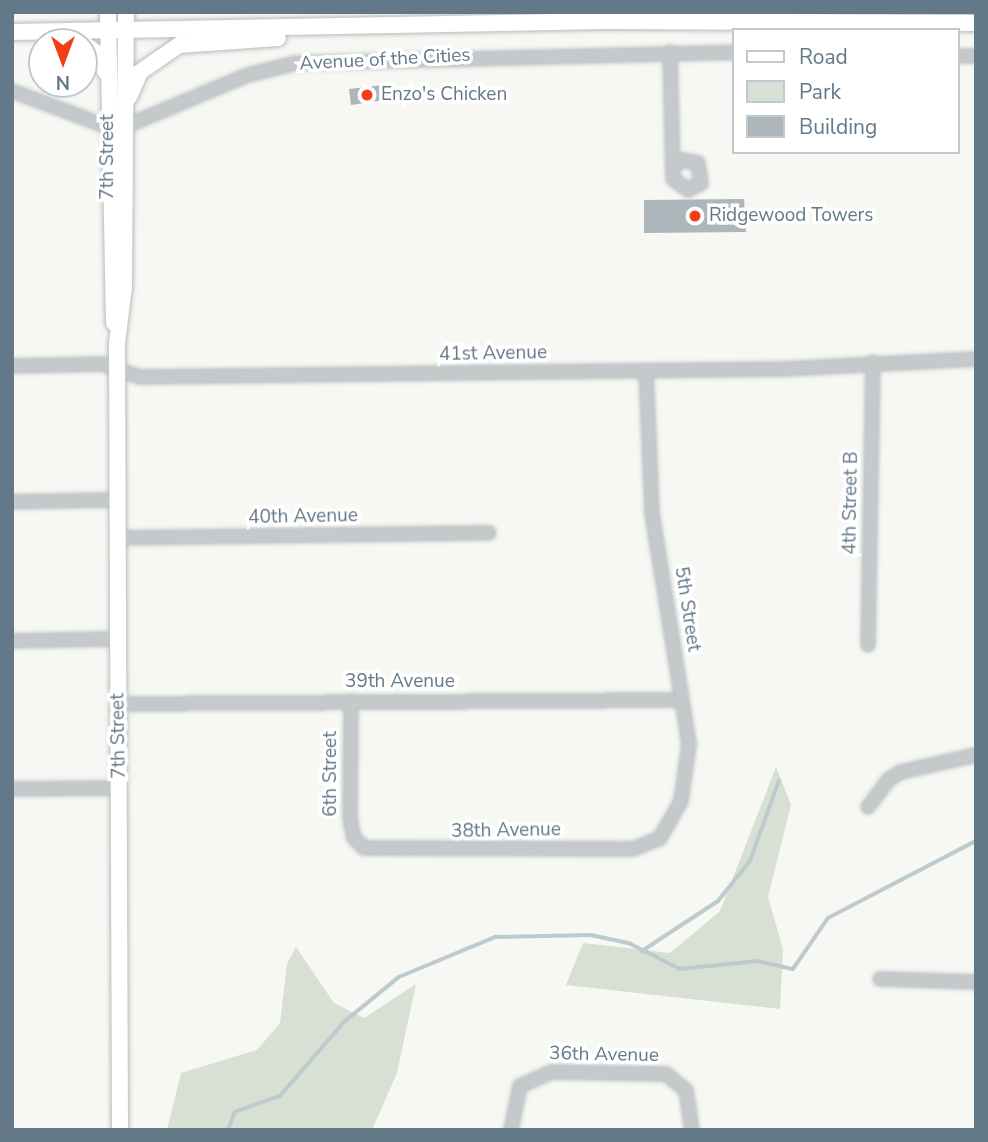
<!DOCTYPE html>
<style>
body{margin:0}
#map{position:relative;width:988px;height:1142px;overflow:hidden;background:#f7f7f3;font-family:"Nunito Sans",sans-serif}
div>[style]{position:absolute}
.green>*{inset:0;background:#d8dfd3}
.stream>*{height:3.5px;margin:-1.75px;padding:0 1.75px;transform-origin:1.75px;border-radius:1.75px;background:#bdcace}
.building>*{inset:0;background:#acb6bb}
.roads{filter:drop-shadow(0 0 2px #b7bcbf) drop-shadow(0 0 2px #b7bcbf)}
.minor>*{height:12px;margin:-6px;padding:0 6px;transform-origin:6px;border-radius:6px;background:#c4c9cc}
.major>*{height:16px;margin:-8px;padding:0 8px;transform-origin:8px;border-radius:8px;background:#fff}
.dots>*{width:19px;height:19px;translate:-50% -50%;box-sizing:border-box;border:4px solid #fff;border-radius:50%}
span{translate:-50% -50%;white-space:nowrap;text-align:center;line-height:1.15;-webkit-text-stroke:7px #fff;paint-order:stroke}
.street-label{font-size:19px;color:#637987}
.poi-label{font-size:19px;color:#637987}
.left{translate:0 -50%;text-align:left}
.frame{position:absolute;inset:0;border:14px solid #637987;pointer-events:none}
.legend{position:absolute;left:732px;top:28px;width:228px;height:126px;box-sizing:border-box;background:#fff;border:2px solid #c1c9cf;margin:0;padding:9px 12px;list-style:none;font-size:21px;color:#637987}
.legend li{display:flex;align-items:center;gap:14px;height:35px}
.legend b{width:35px;border:2px solid #c1c9cf}
.north{position:absolute;left:28px;top:28px;width:70px;height:70px;box-sizing:border-box;background:#fff;border:2px solid #c1c9cf;border-radius:50%;rotate:180deg;font-size:19px;font-weight:700;line-height:28px;text-align:center;color:#637987}
.north::after{content:'';display:block;margin:auto;width:24px;height:32px;background:#f43d16;clip-path:polygon(50% 0,100% 100%,50% 72%,0 100%)}
</style>
<div id="map">
<div class="green">
<i style="clip-path:polygon(776px 767px,791px 805px,768px 897px,783px 949px,780px 1009px,566px 985px,583px 943px,670px 953px,720px 911px)"></i>
<i style="clip-path:polygon(296px 947px,334px 1003px,364px 1018px,416px 984px,397px 1073px,372px 1130px,167px 1130px,181px 1073px,257px 1050px,280px 1023px,287px 964px)"></i>
</div>
<div class="stream">
<i style="left:642px;top:951px;width:91px;rotate:-33.3deg"></i>
<i style="left:718px;top:901px;width:51px;rotate:-51.3deg"></i>
<i style="left:750px;top:861px;width:85px;rotate:-70.1deg"></i>
<i style="left:228px;top:1130px;width:19px;rotate:-69deg"></i>
<i style="left:235px;top:1112px;width:48px;rotate:-19.6deg"></i>
<i style="left:280px;top:1096px;width:98px;rotate:-49.1deg"></i>
<i style="left:344px;top:1022px;width:71px;rotate:-39.3deg"></i>
<i style="left:399px;top:977px;width:104px;rotate:-22.6deg"></i>
<i style="left:495px;top:937px;width:96px;rotate:-1.2deg"></i>
<i style="left:591px;top:935px;width:39px;rotate:12deg"></i>
<i style="left:629px;top:943px;width:57px;rotate:27deg"></i>
<i style="left:680px;top:969px;width:78px;rotate:-5.9deg"></i>
<i style="left:758px;top:961px;width:36px;rotate:13deg"></i>
<i style="left:793px;top:969px;width:62px;rotate:-55.5deg"></i>
<i style="left:828px;top:918px;width:167px;rotate:-27.5deg"></i>
</div>
<div class="building">
<i style="clip-path:polygon(383px 85px,384px 100px,351px 105px,349px 89px)"></i>
<i style="clip-path:polygon(744px 199px,746px 232px,644px 233px,644px 200px)"></i>
</div>
<div class="roads">
<div class="minor">
<i style="left:670px;top:52px;width:127px;rotate:88.6deg"></i>
<i style="left:673px;top:179px;width:19px;rotate:36deg"></i>
<i style="left:688px;top:190px;width:15px;rotate:-28deg"></i>
<i style="left:701px;top:183px;width:20px;rotate:-99deg"></i>
<i style="left:698px;top:163px;width:15px;rotate:-169deg"></i>
<i style="left:683px;top:160px;width:9px;rotate:148deg"></i>
<i style="left:958px;top:56px;width:18px"></i>
<i style="left:12px;top:91px;width:103px;rotate:20.6deg"></i>
<i style="left:108px;top:127px;width:16px"></i>
<i style="left:124px;top:127px;width:134px;rotate:-22.8deg"></i>
<i style="left:248px;top:75px;width:49px;rotate:-14deg"></i>
<i style="left:296px;top:63px;width:438px;rotate:-1.4deg"></i>
<i style="left:12px;top:366px;width:90px;rotate:-1.3deg"></i>
<i style="left:102px;top:364px;width:39px;rotate:19deg"></i>
<i style="left:139px;top:377px;width:645px;rotate:-0.71deg"></i>
<i style="left:784px;top:369px;width:192px;rotate:-3deg"></i>
<i style="left:12px;top:502px;width:105px;rotate:-1.1deg"></i>
<i style="left:119px;top:538px;width:370px;rotate:-0.8deg"></i>
<i style="left:12px;top:641px;width:107px;rotate:-1.1deg"></i>
<i style="left:868px;top:645px;width:283px;rotate:-89deg"></i>
<i style="left:351px;top:701px;width:118px;rotate:90.5deg"></i>
<i style="left:350px;top:819px;width:19px;rotate:78deg"></i>
<i style="left:354px;top:838px;width:14px;rotate:45deg"></i>
<i style="left:364px;top:848px;width:269px;rotate:0.2deg"></i>
<i style="left:633px;top:849px;width:29px;rotate:-22deg"></i>
<i style="left:660px;top:838px;width:43px;rotate:-60.4deg"></i>
<i style="left:681px;top:801px;width:58px;rotate:-82deg"></i>
<i style="left:689px;top:744px;width:235px;rotate:-99.1deg"></i>
<i style="left:652px;top:512px;width:141px;rotate:-92.4deg"></i>
<i style="left:118px;top:704px;width:564px;rotate:-0.41deg"></i>
<i style="left:12px;top:789px;width:107px;rotate:-0.5deg"></i>
<i style="left:868px;top:807px;width:34px;rotate:-53deg"></i>
<i style="left:888px;top:780px;width:15px;rotate:-32deg"></i>
<i style="left:901px;top:772px;width:77px;rotate:-12.8deg"></i>
<i style="left:880px;top:979px;width:96px;rotate:1.8deg"></i>
<i style="left:511px;top:1130px;width:45px;rotate:-78.4deg"></i>
<i style="left:520px;top:1086px;width:35px;rotate:-24deg"></i>
<i style="left:552px;top:1072px;width:114px;rotate:1deg"></i>
<i style="left:666px;top:1074px;width:26px;rotate:39deg"></i>
<i style="left:686px;top:1090px;width:40px;rotate:81.5deg"></i>
</div>
<div class="major">
<i style="left:108px;top:12px;width:311px;rotate:88.9deg"></i>
<i style="left:12px;top:32px;width:593px;rotate:-1.06deg"></i>
<i style="left:605px;top:21px;width:371px;rotate:0.3deg"></i>
<i style="left:84px;top:44px;width:21px;rotate:35deg"></i>
<i style="left:101px;top:56px;width:16px;rotate:75deg"></i>
<i style="left:129px;top:97px;width:27px;rotate:-66deg"></i>
<i style="left:140px;top:72px;width:47px;rotate:-34.7deg"></i>
<i style="left:179px;top:45px;width:99px;rotate:-4deg"></i>
<i style="left:120px;top:1130px;width:787px;rotate:-90.22deg"></i>
<i style="left:117px;top:343px;width:56px;rotate:-82.9deg"></i>
<i style="left:124px;top:287px;width:275px;rotate:-89.6deg"></i>
</div>
</div>
<div class="dots">
<i style="left:367px;top:95px;background:#f43d16"></i>
<i style="left:695px;top:216px;background:#f43d16"></i>
</div>
<div class="street-label">
<span style="left:385px;top:60px;rotate:-3deg">Avenue of the Cities</span>
<span style="left:108px;top:157px;rotate:-90deg">7th Street</span>
<span style="left:493px;top:354px;rotate:-1deg">41st Avenue</span>
<span style="left:851px;top:503px;rotate:-89deg">4th Street B</span>
<span style="left:303px;top:517px;rotate:-1deg">40th Avenue</span>
<span style="left:687px;top:609px;rotate:81deg">5th Street</span>
<span style="left:400px;top:682px">39th Avenue</span>
<span style="left:119px;top:736px;rotate:-91deg">7th Street</span>
<span style="left:331px;top:774px;rotate:-90deg">6th Street</span>
<span style="left:506px;top:831px;rotate:-1deg">38th Avenue</span>
<span style="left:604px;top:1055px;rotate:1deg">36th Avenue</span>
</div>
<div class="poi-label">
<span class="left" style="left:381px;top:95px">Enzo's Chicken</span>
<span class="left" style="left:709px;top:216px">Ridgewood Towers</span>
</div>
<div class="frame"></div>
<ul class="legend">
<li><b style="height:9px;background:#fff"></b>Road</li>
<li><b style="height:19px;background:#d8dfd3"></b>Park</li>
<li><b style="height:19px;background:#acb6bb"></b>Building</li>
</ul>
<div class="north">N</div>
</div>
